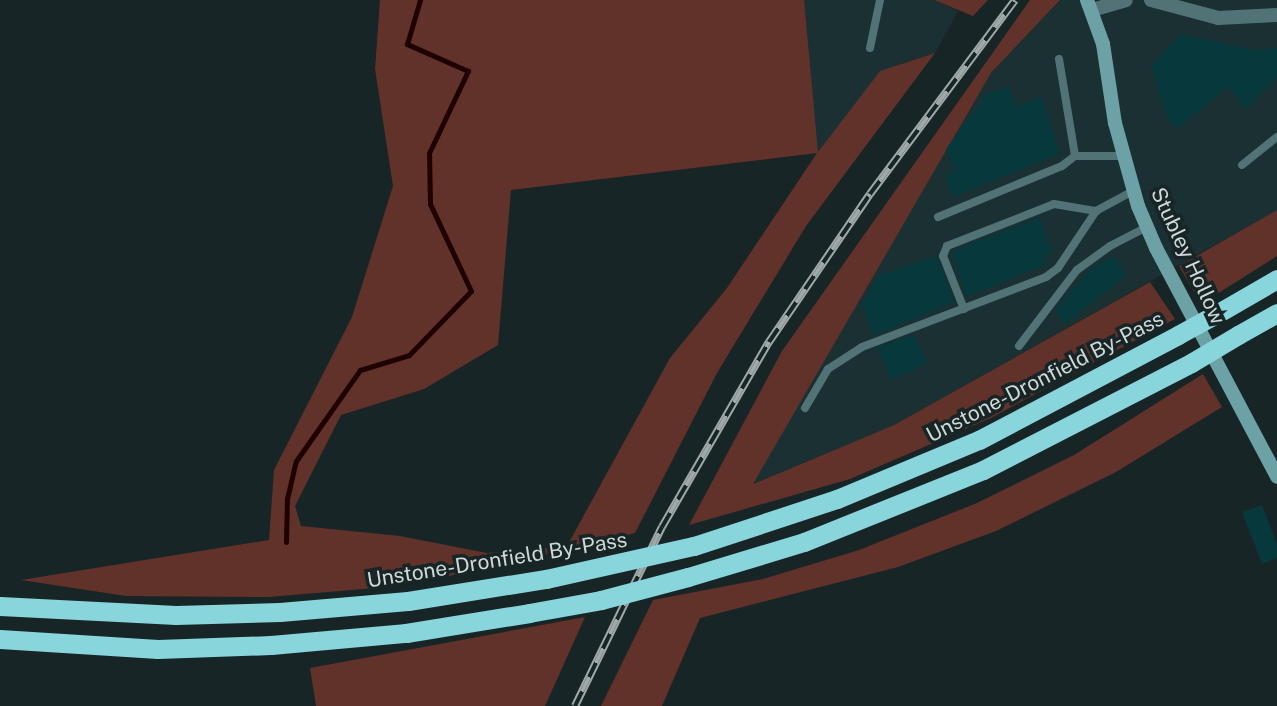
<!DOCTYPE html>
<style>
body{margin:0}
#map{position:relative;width:1277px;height:706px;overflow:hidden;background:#182526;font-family:"Public Sans",sans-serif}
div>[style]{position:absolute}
.built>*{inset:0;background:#1a3032}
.green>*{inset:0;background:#60322a}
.stream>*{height:5px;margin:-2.5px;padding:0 2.5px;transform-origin:2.5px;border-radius:2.5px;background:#1f0000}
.building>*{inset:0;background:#07393c}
.service>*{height:8px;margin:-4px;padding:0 4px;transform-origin:4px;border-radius:4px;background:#527375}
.tertiary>*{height:14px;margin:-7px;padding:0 7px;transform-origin:7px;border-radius:7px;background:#527375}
.secondary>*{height:14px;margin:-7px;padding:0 7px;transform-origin:7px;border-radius:7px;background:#6ca1a5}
.trunk>*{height:19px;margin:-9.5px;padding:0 9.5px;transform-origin:9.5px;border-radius:9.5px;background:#88d5db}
.rail>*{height:8px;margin-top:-4px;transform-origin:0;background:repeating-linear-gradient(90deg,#182526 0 16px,#a0a9a9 0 32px);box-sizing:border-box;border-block:2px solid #a0a9a9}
.trunk-bridge>*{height:19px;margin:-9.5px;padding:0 9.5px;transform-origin:9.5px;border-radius:9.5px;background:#88d5db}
span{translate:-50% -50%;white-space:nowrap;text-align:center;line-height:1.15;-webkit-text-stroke:7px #182526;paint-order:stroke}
.street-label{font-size:21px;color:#d0d8d8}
</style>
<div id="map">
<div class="built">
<i style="clip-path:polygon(489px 0,934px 0,958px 11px,935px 53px,880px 71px,818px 153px)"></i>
<i style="clip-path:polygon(1060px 0,1277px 0,1277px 210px,894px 425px,752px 484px,991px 73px)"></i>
</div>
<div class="green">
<i style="clip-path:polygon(evenodd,380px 0,804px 0,818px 152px,880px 71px,935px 53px,806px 226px,717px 373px,635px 533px,492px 568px,387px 587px,269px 597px,126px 596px,21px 580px,269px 540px,274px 470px,352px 317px,393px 186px,375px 69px,380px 0,817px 153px,727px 288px,670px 358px,567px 546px,487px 553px,400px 536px,301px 526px,295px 506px,341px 415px,424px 389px,498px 345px,511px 190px,817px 153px)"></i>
<i style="clip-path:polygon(934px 0,988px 0,973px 16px)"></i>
<i style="clip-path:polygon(1030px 0,1060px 0,991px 73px,753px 484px,894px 425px,1150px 282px,1175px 319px,991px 418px,850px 479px,689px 525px,782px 351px)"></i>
<i style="clip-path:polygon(1277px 210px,1277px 256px,1201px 304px,1179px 266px)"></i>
<i style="clip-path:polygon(1203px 374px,1222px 407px,1116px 472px,996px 531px,898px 567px,700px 618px,662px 706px,601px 706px,653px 600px,763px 579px,859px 550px,977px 503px,1074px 455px)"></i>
<i style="clip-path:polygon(585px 617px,545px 706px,316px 706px,310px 668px)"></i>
</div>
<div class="stream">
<i style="left:286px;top:542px;width:43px;rotate:-88.7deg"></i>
<i style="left:287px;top:499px;width:39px;rotate:-77deg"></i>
<i style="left:296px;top:461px;width:111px;rotate:-54.9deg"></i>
<i style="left:360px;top:370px;width:51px;rotate:-17deg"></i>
<i style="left:409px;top:355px;width:89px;rotate:-45.9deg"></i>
<i style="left:471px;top:291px;width:96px;rotate:-115.2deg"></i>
<i style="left:430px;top:204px;width:51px;rotate:-91.1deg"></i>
<i style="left:429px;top:153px;width:91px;rotate:-64.6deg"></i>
<i style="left:468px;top:71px;width:67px;rotate:-156.1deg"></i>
<i style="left:407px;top:44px;width:46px;rotate:-73.5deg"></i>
</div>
<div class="building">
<i style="clip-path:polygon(1181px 34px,1253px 50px,1277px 48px,1277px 78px,1246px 109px,1228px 87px,1177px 129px,1167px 117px,1151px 65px)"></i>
<i style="clip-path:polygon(1009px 86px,1017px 107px,1041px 96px,1060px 154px,953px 197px,945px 175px,954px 171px,946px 149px,987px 94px)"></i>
<i style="clip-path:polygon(1039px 217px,1053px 252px,1045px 255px,1048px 264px,966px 297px,952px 251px)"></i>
<i style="clip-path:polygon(937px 256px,954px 302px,873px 336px,862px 304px,879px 275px)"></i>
<i style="clip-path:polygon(1113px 256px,1127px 275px,1065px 324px,1055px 310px,1091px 268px)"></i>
<i style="clip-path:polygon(914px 334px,927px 364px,891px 380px,877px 348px)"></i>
<i style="clip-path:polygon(1262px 505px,1277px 544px,1277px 558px,1262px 564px,1242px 512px)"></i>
</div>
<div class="service">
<i style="left:870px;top:48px;width:49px;rotate:-78.2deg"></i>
<i style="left:1059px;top:59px;width:98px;rotate:80.6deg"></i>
<i style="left:1242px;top:165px;width:45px;rotate:-38.7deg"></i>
<i style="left:938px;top:217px;width:134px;rotate:-22.4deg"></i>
<i style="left:1062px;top:166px;width:16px;rotate:-38deg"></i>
<i style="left:1075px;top:156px;width:48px"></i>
<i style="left:964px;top:309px;width:57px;rotate:-111.6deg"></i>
<i style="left:943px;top:256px;width:11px;rotate:-68deg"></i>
<i style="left:947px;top:246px;width:115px;rotate:-21.4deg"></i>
<i style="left:1054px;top:204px;width:43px;rotate:9.5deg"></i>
<i style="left:1019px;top:346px;width:96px;rotate:-52.7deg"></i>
<i style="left:1077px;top:270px;width:41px;rotate:-36deg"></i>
<i style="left:1110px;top:246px;width:42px;rotate:-27.2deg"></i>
<i style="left:805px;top:408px;width:45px;rotate:-59.5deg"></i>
<i style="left:828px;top:369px;width:40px;rotate:-32.9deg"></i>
<i style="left:862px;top:347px;width:197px;rotate:-20.8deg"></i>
<i style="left:1046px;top:277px;width:15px;rotate:-37deg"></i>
<i style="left:1058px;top:268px;width:69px;rotate:-56.3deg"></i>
<i style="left:1096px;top:211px;width:42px;rotate:-28.4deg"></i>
</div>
<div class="tertiary">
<i style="left:1151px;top:0;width:69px;rotate:15deg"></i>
<i style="left:1218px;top:18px;width:59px;rotate:-2.9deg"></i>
<i style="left:1092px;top:10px;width:35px;rotate:-16deg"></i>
</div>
<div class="secondary">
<i style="left:1087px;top:0;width:47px;rotate:70deg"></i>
<i style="left:1103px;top:44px;width:80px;rotate:81.4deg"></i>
<i style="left:1115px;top:123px;width:86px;rotate:74.5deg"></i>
<i style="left:1138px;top:206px;width:46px;rotate:66.8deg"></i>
<i style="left:1156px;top:248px;width:259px;rotate:62.1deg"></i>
</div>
<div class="trunk">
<i style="left:1220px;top:312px;width:66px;rotate:-30.1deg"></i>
<i style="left:1238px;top:335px;width:45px;rotate:-29.4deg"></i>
<i style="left:694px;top:546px;width:151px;rotate:-18.2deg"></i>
<i style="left:837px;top:499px;width:154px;rotate:-22.6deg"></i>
<i style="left:979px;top:440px;width:225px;rotate:-27.8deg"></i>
<i style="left:688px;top:577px;width:121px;rotate:-16.8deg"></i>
<i style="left:804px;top:542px;width:193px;rotate:-21.9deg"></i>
<i style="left:983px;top:470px;width:234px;rotate:-27.2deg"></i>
<i style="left:0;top:606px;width:176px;rotate:2.9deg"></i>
<i style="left:176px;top:615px;width:104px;rotate:-1.7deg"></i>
<i style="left:280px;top:612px;width:128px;rotate:-4.9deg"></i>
<i style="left:408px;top:601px;width:140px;rotate:-9.1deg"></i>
<i style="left:0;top:639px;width:158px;rotate:3.6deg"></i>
<i style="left:158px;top:649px;width:113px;rotate:-2deg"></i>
<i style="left:271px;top:645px;width:136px;rotate:-5.1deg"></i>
<i style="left:406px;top:633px;width:125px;rotate:-9.2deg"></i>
</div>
<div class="rail">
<i style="left:575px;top:706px;width:199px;rotate:-64.1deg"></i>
<i style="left:662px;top:527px;width:214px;rotate:-60deg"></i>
<i style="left:769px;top:342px;width:179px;rotate:-55.7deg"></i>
<i style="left:870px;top:194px;width:242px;rotate:-53.2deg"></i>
</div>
<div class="trunk-bridge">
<i style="left:1178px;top:335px;width:48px;rotate:-28.7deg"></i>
<i style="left:1191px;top:363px;width:55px;rotate:-30.8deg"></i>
<i style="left:546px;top:579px;width:152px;rotate:-12.6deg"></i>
<i style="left:529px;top:613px;width:73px;rotate:-10.2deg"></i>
<i style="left:601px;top:600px;width:90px;rotate:-14.8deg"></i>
</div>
<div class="street-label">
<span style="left:1188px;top:256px;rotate:65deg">Stubley Hollow</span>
<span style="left:1045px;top:377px;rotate:-27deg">Unstone-Dronfield By-Pass</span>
<span style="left:497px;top:560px;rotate:-9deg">Unstone-Dronfield By-Pass</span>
</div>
</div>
